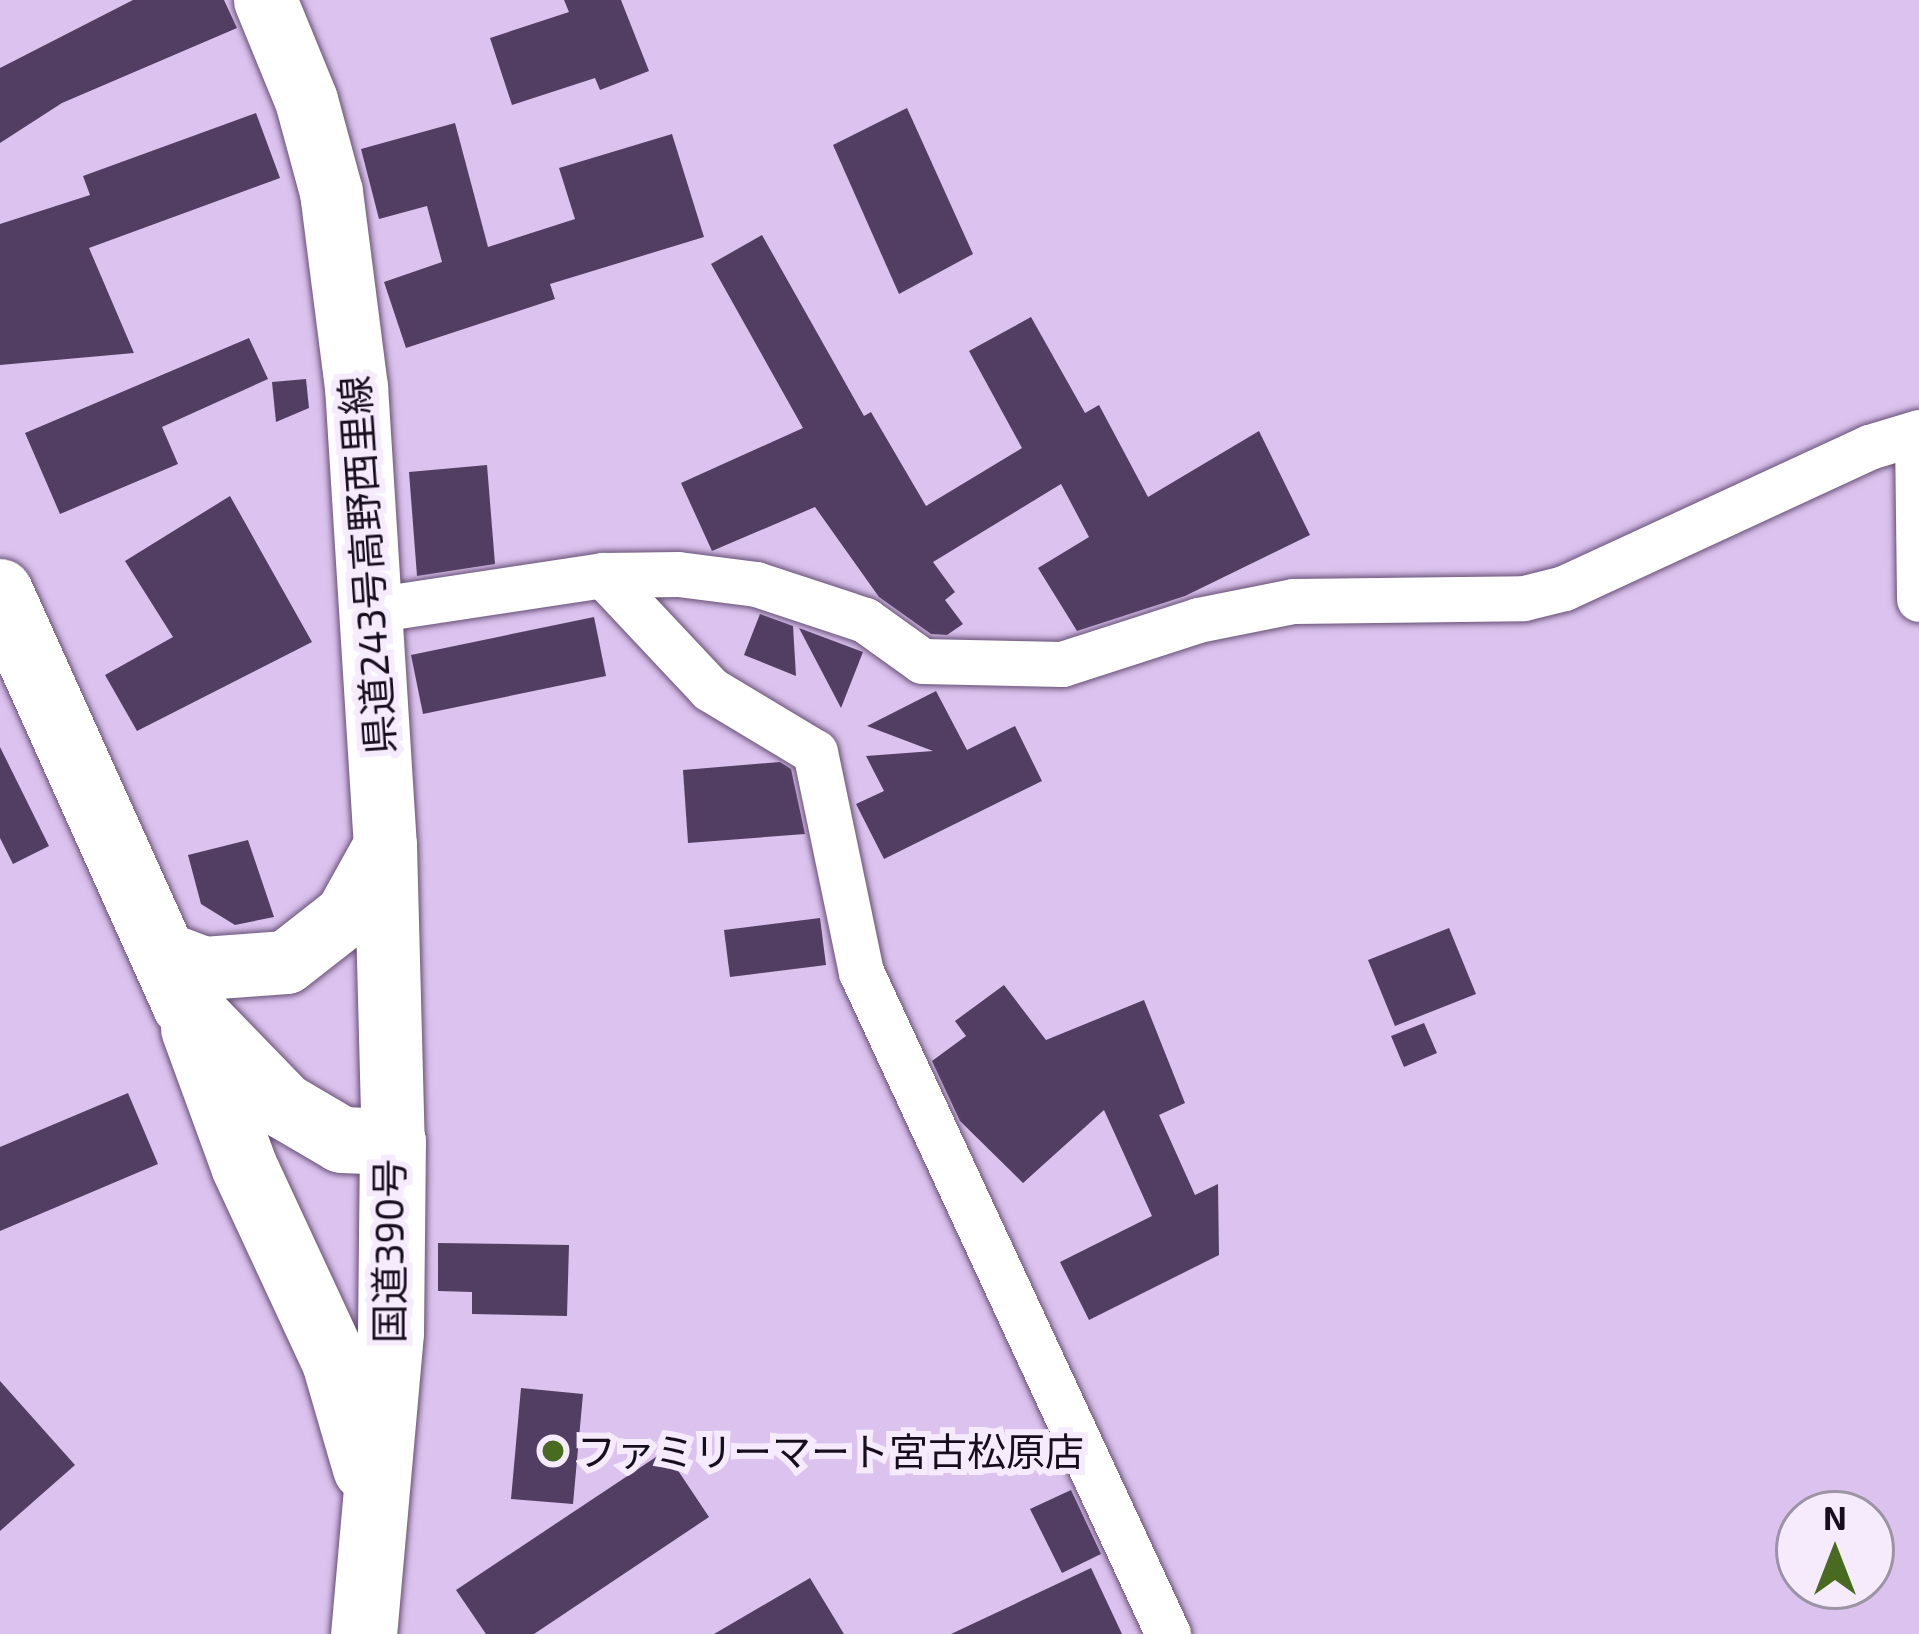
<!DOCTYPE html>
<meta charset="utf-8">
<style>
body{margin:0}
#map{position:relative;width:1919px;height:1634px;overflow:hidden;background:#dcc3ef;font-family:"Exo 2","Noto Sans JP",sans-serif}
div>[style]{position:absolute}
.building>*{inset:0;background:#533e63}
.roads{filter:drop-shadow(0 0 3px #654f75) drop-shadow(0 0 3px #654f75)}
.street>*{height:45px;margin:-22.5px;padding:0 22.5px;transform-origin:22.5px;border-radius:22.5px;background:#fff}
.secondary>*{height:63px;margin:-31.5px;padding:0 31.5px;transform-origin:31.5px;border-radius:31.5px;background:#fff}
.highway>*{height:66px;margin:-33px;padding:0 33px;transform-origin:33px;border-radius:33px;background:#fff}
.dots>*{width:33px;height:33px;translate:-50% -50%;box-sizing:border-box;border:6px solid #f5ebfd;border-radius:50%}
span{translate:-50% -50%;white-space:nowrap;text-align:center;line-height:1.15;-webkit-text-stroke:12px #f5ebfd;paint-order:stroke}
.street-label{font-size:39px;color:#170e1d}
.poi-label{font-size:39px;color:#170e1d}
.left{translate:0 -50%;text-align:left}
.north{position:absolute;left:1775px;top:1490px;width:120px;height:120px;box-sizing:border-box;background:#f5ebfd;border:3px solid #9c93a3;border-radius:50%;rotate:0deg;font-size:33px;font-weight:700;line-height:48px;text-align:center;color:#170e1d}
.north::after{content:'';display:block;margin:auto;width:42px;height:54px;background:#496a21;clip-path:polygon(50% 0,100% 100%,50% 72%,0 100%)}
</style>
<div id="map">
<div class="building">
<i style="clip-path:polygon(133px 0,224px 0,237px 28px,62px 103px,0 143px,0 68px)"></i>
<i style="clip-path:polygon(564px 0,621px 0,649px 71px,600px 90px,595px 78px,512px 105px,490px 38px,569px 12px)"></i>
<i style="clip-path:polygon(907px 108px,973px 254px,899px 294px,833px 145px)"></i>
<i style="clip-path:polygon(256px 113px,280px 178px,89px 248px,134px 353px,0 365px,0 224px,90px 195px,83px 176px)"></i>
<i style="clip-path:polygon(455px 123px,488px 247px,575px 219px,559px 168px,672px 134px,704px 237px,550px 284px,555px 299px,406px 348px,384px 282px,442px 262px,427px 206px,379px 219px,361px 149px)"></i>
<i style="clip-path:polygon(762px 235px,864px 416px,871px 412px,926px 506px,1022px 448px,969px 351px,1031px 317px,1085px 413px,1099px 405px,1148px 497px,1259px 431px,1310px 535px,1185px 596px,1077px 631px,1038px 568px,1089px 537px,1061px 484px,933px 562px,955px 592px,945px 600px,963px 624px,947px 635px,931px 634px,879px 597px,815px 507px,712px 551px,681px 483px,803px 428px,711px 264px)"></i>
<i style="clip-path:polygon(249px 338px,268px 379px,162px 427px,178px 464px,60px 514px,25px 433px)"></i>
<i style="clip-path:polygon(306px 379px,309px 408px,276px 422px,272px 382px)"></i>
<i style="clip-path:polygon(487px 465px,495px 564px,417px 576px,409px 472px)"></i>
<i style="clip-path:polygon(230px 496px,312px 642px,137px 731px,105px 675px,173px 637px,125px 561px)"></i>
<i style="clip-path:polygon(760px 614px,793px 626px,796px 676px,744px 655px)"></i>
<i style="clip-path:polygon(594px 617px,606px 676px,423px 714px,411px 655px)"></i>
<i style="clip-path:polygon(799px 628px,863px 652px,841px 708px)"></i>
<i style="clip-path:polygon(936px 691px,967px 750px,1015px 726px,1042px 781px,884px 859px,856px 804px,884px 791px,866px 756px,933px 751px,867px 726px)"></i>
<i style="clip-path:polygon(0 747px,49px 846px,13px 864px,0 838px)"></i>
<i style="clip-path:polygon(780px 762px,791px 769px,805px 834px,688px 843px,683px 770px)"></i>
<i style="clip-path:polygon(248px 840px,274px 917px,235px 925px,201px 904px,188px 855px)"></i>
<i style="clip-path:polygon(820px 918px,826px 965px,730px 977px,724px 930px)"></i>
<i style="clip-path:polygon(1449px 928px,1476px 994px,1395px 1026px,1368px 960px)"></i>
<i style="clip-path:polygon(1004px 985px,1046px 1040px,1144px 1000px,1185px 1103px,1159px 1115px,1195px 1195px,1218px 1184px,1219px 1255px,1089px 1320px,1060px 1262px,1152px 1216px,1104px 1110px,1023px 1183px,960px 1121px,932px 1061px,966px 1036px,955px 1021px)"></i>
<i style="clip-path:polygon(1424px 1023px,1437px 1053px,1404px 1067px,1391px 1036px)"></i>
<i style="clip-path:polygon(128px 1093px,158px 1164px,0 1231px,0 1147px)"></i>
<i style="clip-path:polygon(438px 1243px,569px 1245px,567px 1316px,472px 1314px,472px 1292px,438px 1291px)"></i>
<i style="clip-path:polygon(0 1381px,75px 1465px,0 1531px)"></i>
<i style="clip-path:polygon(521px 1388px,583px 1394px,573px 1504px,511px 1499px)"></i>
<i style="clip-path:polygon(665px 1451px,709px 1517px,534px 1634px,486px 1634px,456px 1590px)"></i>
<i style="clip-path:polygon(1071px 1490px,1101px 1554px,1062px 1573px,1030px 1509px)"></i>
<i style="clip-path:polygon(1091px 1568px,1122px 1634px,951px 1634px)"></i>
<i style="clip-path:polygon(810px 1578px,844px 1634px,714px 1634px)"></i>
</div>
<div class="roads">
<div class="street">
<i style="left:1917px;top:433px;width:166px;rotate:89.3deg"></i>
<i style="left:603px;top:575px;width:156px;rotate:46.8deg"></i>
<i style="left:710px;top:689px;width:122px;rotate:31deg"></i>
<i style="left:815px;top:752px;width:225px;rotate:78.2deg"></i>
<i style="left:861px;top:972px;width:730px;rotate:65.12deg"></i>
<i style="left:372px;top:610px;width:234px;rotate:-8.6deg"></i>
<i style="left:603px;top:575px;width:75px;rotate:-0.8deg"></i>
<i style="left:678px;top:574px;width:79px;rotate:7.3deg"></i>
<i style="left:756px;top:584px;width:115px;rotate:18.3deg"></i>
<i style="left:865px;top:620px;width:70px;rotate:35.7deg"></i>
<i style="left:922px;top:661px;width:140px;rotate:1.2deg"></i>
<i style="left:1062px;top:664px;width:143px;rotate:-17.9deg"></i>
<i style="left:1198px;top:620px;width:97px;rotate:-11.3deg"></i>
<i style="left:1293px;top:601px;width:231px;rotate:-0.7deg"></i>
<i style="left:1524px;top:598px;width:41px;rotate:-14deg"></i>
<i style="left:1564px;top:588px;width:336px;rotate:-24.8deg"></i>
<i style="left:1869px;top:447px;width:52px;rotate:-16.7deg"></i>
</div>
<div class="secondary">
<i style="left:265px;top:0;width:108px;rotate:67.7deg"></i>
<i style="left:306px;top:100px;width:95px;rotate:74.8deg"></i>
<i style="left:331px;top:192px;width:196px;rotate:82.7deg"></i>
<i style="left:356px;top:386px;width:460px;rotate:86.4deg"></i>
<i style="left:385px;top:845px;width:297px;rotate:88.5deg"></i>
<i style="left:164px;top:953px;width:43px;rotate:20.6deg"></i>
<i style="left:204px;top:968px;width:82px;rotate:-4.2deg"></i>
<i style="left:286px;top:962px;width:76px;rotate:-38.1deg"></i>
<i style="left:346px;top:915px;width:80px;rotate:-60.9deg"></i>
</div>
<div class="highway">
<i style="left:0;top:592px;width:452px;rotate:65.8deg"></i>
<i style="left:185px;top:1004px;width:142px;rotate:45.9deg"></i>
<i style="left:284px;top:1106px;width:67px;rotate:30.4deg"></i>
<i style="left:342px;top:1140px;width:51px;rotate:2.2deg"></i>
<i style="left:393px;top:1142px;width:191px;rotate:90.6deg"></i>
<i style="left:391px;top:1333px;width:302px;rotate:95.1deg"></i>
<i style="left:194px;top:1029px;width:146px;rotate:69.9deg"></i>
<i style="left:244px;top:1166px;width:216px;rotate:65.1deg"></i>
<i style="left:335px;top:1362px;width:111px;rotate:73.8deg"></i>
</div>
</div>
<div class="dots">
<i style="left:553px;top:1451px;background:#496a21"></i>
</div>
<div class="street-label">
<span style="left:367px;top:565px;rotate:-94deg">県道243号高野西里線</span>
<span style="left:389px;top:1251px;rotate:-90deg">国道390号</span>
</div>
<div class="poi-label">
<span class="left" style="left:577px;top:1451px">ファミリーマート宮古松原店</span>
</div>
<div class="north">N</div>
</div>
